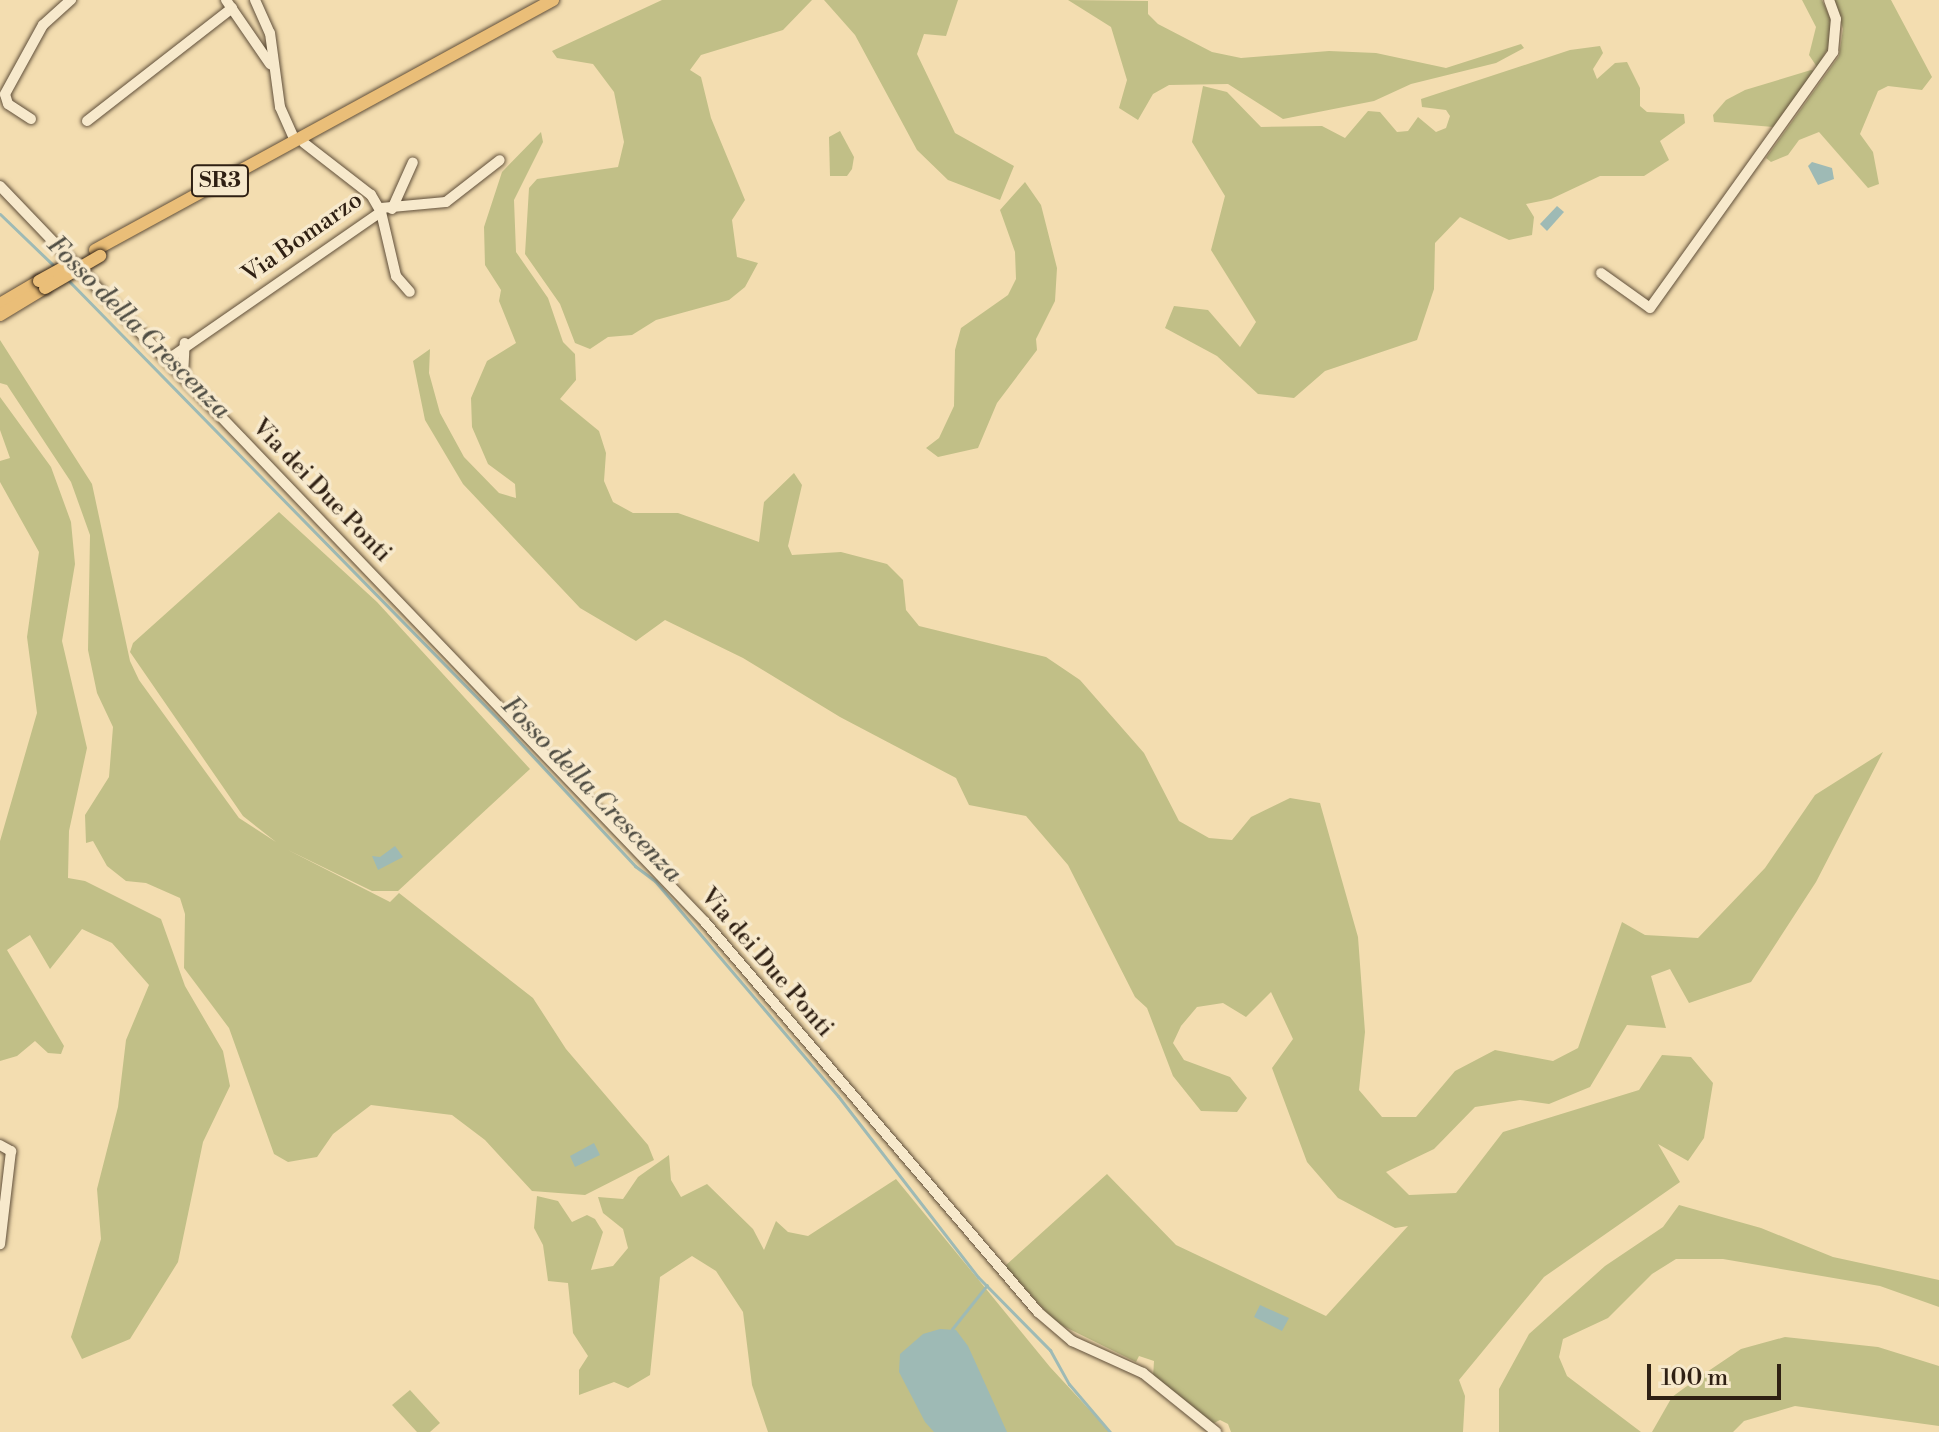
<!DOCTYPE html>
<style>
body{margin:0}
#map{position:relative;width:1939px;height:1432px;overflow:hidden;background:#f3ddb0;font-family:"Libre Bodoni",serif}
div>[style]{position:absolute}
.green>*{inset:0;background:#c1bf87}
.water>*{inset:0;background:#9ebab5}
.stream>*{height:3px;margin:-1.5px;padding:0 1.5px;transform-origin:1.5px;border-radius:1.5px;background:#9ebab5}
.roads{filter:drop-shadow(0 0 2px #604f3a) drop-shadow(0 0 2px #604f3a)}
.minor>*{height:10px;margin:-5px;padding:0 5px;transform-origin:5px;border-radius:5px;background:#f7e9cc}
.major>*{height:12px;margin:-6px;padding:0 6px;transform-origin:6px;border-radius:6px;background:#eabe78}
.bridges{filter:drop-shadow(0 0 2px #2f2013) drop-shadow(0 0 2px #2f2013)}
.major-bridge>*{height:12px;margin:-6px;padding:0 6px;transform-origin:6px;border-radius:6px;background:#eabe78}
span{translate:-50% -50%;white-space:nowrap;text-align:center;line-height:1.15;-webkit-text-stroke:7px #f7e9cc;paint-order:stroke}
.shield-label span{padding:2px 6px;background:#f7e9cc;border:2px solid;border-radius:6px;-webkit-text-stroke-width:0}
.shield-label{font-size:22px;color:#2f2013;font-weight:700}
.street-label{font-size:24px;color:#2f2013}
.water-label{font-size:26px;color:#504e44;font-style:italic}
.scale{position:absolute;left:1647px;top:1364px;width:134px;height:36px;box-sizing:border-box;border:4px solid #2f2013;border-top:0;padding-left:10px;font-size:24px;line-height:28px;white-space:nowrap;color:#2f2013;-webkit-text-stroke:6px #f7e9cc;paint-order:stroke}
</style>
<div id="map">
<div class="green">
<i style="clip-path:polygon(662px 0,812px 0,783px 30px,701px 55px,690px 70px,701px 77px,711px 118px,745px 200px,732px 220px,737px 257px,758px 263px,745px 287px,729px 300px,656px 320px,632px 335px,608px 337px,590px 349px,575px 343px,560px 304px,525px 254px,529px 188px,537px 179px,618px 167px,624px 142px,614px 92px,593px 64px,557px 58px,552px 51px)"></i>
<i style="clip-path:polygon(824px 0,958px 0,946px 36px,924px 34px,917px 54px,955px 133px,1014px 166px,1000px 200px,948px 180px,917px 150px,855px 35px)"></i>
<i style="clip-path:polygon(1068px 0,1148px 1px,1148px 14px,1158px 24px,1212px 52px,1241px 58px,1329px 51px,1376px 53px,1446px 68px,1521px 44px,1524px 48px,1496px 63px,1411px 84px,1374px 101px,1283px 119px,1228px 84px,1169px 85px,1153px 94px,1138px 120px,1119px 108px,1127px 80px,1111px 27px)"></i>
<i style="clip-path:polygon(1802px 0,1822px 0,1831px 20px,1831px 43px,1817px 67px,1809px 55px,1816px 27px)"></i>
<i style="clip-path:polygon(1834px 0,1891px 0,1932px 77px,1922px 90px,1888px 86px,1878px 91px,1860px 134px,1873px 152px,1879px 184px,1868px 188px,1819px 132px,1799px 140px,1788px 155px,1771px 162px,1766px 158px,1839px 56px,1843px 29px)"></i>
<i style="clip-path:polygon(1600px 46px,1603px 53px,1593px 69px,1597px 79px,1615px 63px,1627px 62px,1640px 88px,1640px 106px,1647px 112px,1684px 114px,1685px 123px,1660px 141px,1669px 160px,1644px 176px,1600px 176px,1551px 199px,1526px 204px,1534px 217px,1532px 235px,1509px 240px,1460px 217px,1435px 243px,1434px 289px,1417px 340px,1325px 371px,1294px 398px,1258px 394px,1217px 356px,1165px 328px,1174px 306px,1208px 310px,1240px 347px,1256px 322px,1211px 250px,1225px 196px,1192px 142px,1203px 86px,1227px 92px,1261px 127px,1322px 126px,1345px 138px,1368px 111px,1380px 112px,1397px 132px,1408px 131px,1418px 117px,1436px 132px,1446px 128px,1450px 116px,1446px 110px,1422px 107px,1421px 99px,1570px 50px)"></i>
<i style="clip-path:polygon(1811px 70px,1815px 71px,1773px 127px,1714px 122px,1713px 115px,1726px 100px,1745px 90px)"></i>
<i style="clip-path:polygon(840px 131px,854px 157px,852px 169px,847px 176px,830px 176px,829px 137px)"></i>
<i style="clip-path:polygon(541px 132px,543px 142px,514px 200px,516px 252px,548px 298px,563px 342px,575px 354px,576px 380px,560px 399px,599px 431px,606px 453px,604px 481px,613px 502px,633px 513px,678px 513px,759px 542px,764px 502px,794px 473px,802px 485px,788px 546px,792px 555px,841px 552px,887px 564px,903px 580px,906px 610px,919px 626px,1046px 657px,1080px 680px,1144px 753px,1179px 821px,1209px 838px,1232px 840px,1251px 817px,1290px 798px,1320px 803px,1358px 937px,1365px 1032px,1359px 1090px,1382px 1117px,1416px 1117px,1455px 1071px,1495px 1050px,1553px 1061px,1578px 1048px,1622px 922px,1645px 935px,1698px 938px,1765px 868px,1815px 795px,1883px 752px,1816px 882px,1751px 982px,1689px 1003px,1670px 969px,1651px 976px,1666px 1028px,1627px 1025px,1590px 1087px,1549px 1104px,1520px 1100px,1475px 1107px,1434px 1149px,1386px 1172px,1409px 1195px,1456px 1193px,1503px 1132px,1639px 1090px,1662px 1055px,1691px 1057px,1713px 1083px,1704px 1138px,1688px 1161px,1658px 1144px,1680px 1182px,1544px 1277px,1459px 1380px,1465px 1396px,1463px 1432px,1231px 1432px,1228px 1424px,1220px 1420px,1212px 1424px,1153px 1377px,1154px 1361px,1139px 1356px,1136px 1362px,1055px 1322px,1005px 1266px,1107px 1174px,1176px 1245px,1326px 1316px,1408px 1226px,1395px 1228px,1338px 1198px,1307px 1162px,1272px 1068px,1293px 1039px,1271px 992px,1246px 1017px,1223px 1003px,1197px 1007px,1181px 1026px,1173px 1043px,1184px 1060px,1230px 1077px,1247px 1098px,1237px 1112px,1201px 1111px,1173px 1076px,1147px 1008px,1135px 997px,1068px 865px,1026px 816px,969px 805px,956px 778px,840px 717px,743px 658px,665px 620px,636px 641px,580px 608px,463px 484px,425px 420px,413px 361px,430px 349px,429px 373px,440px 413px,464px 457px,499px 493px,516px 498px,515px 484px,488px 464px,472px 427px,471px 398px,487px 361px,516px 343px,499px 301px,501px 290px,485px 265px,484px 227px,502px 172px)"></i>
<i style="clip-path:polygon(1025px 182px,1041px 205px,1057px 268px,1055px 301px,1036px 339px,1037px 350px,997px 403px,978px 448px,938px 457px,926px 448px,939px 438px,954px 406px,955px 350px,961px 328px,1008px 295px,1016px 279px,1015px 252px,1000px 210px)"></i>
<i style="clip-path:polygon(0 340px,92px 484px,130px 661px,139px 680px,239px 818px,276px 842px,243px 816px,130px 652px,133px 643px,279px 512px,377px 602px,530px 769px,398px 891px,372px 891px,288px 850px,390px 902px,399px 893px,533px 998px,566px 1049px,648px 1145px,654px 1160px,585px 1195px,532px 1191px,485px 1140px,452px 1115px,371px 1105px,333px 1134px,317px 1157px,288px 1162px,274px 1154px,229px 1028px,184px 968px,185px 914px,180px 898px,146px 883px,126px 881px,107px 866px,93px 841px,86px 843px,85px 815px,109px 777px,113px 727px,97px 693px,88px 650px,90px 535px,71px 482px,7px 385px,0 383px)"></i>
<i style="clip-path:polygon(0 397px,51px 467px,71px 522px,75px 564px,62px 641px,87px 748px,69px 831px,68px 878px,85px 881px,161px 919px,185px 986px,223px 1051px,230px 1086px,203px 1142px,178px 1262px,130px 1339px,82px 1359px,71px 1337px,101px 1239px,97px 1189px,118px 1107px,126px 1040px,149px 985px,112px 943px,82px 929px,50px 969px,30px 935px,7px 950px,64px 1046px,61px 1054px,48px 1053px,35px 1041px,17px 1056px,0 1061px,0 841px,37px 713px,27px 637px,39px 552px,0 482px,0 461px,10px 458px,0 430px)"></i>
<i style="clip-path:polygon(669px 1155px,671px 1180px,681px 1197px,707px 1184px,753px 1229px,764px 1250px,776px 1221px,788px 1232px,808px 1236px,896px 1179px,1050px 1367px,1110px 1432px,768px 1432px,752px 1385px,743px 1312px,716px 1271px,692px 1256px,660px 1277px,650px 1375px,628px 1388px,614px 1382px,579px 1395px,579px 1370px,588px 1356px,573px 1333px,568px 1283px,548px 1281px,543px 1245px,534px 1228px,537px 1196px,558px 1201px,572px 1222px,587px 1215px,595px 1219px,603px 1232px,591px 1270px,613px 1266px,628px 1248px,623px 1229px,603px 1213px,598px 1197px,623px 1199px,638px 1177px)"></i>
<i style="clip-path:polygon(1679px 1205px,1761px 1228px,1833px 1257px,1939px 1280px,1939px 1307px,1880px 1286px,1723px 1259px,1676px 1259px,1652px 1274px,1608px 1318px,1563px 1339px,1559px 1357px,1567px 1376px,1641px 1432px,1499px 1432px,1499px 1389px,1529px 1334px,1605px 1266px,1663px 1227px)"></i>
<i style="clip-path:polygon(1785px 1337px,1878px 1347px,1939px 1366px,1939px 1426px,1795px 1406px,1744px 1421px,1733px 1432px,1652px 1432px,1672px 1397px,1698px 1378px,1741px 1349px)"></i>
<i style="clip-path:polygon(410px 1390px,440px 1423px,430px 1432px,417px 1432px,392px 1405px)"></i>
</div>
<div class="water">
<i style="clip-path:polygon(1812px 162px,1832px 168px,1834px 179px,1818px 185px,1808px 166px)"></i>
<i style="clip-path:polygon(1557px 206px,1564px 212px,1547px 231px,1540px 224px)"></i>
<i style="clip-path:polygon(395px 846px,403px 857px,378px 870px,372px 856px,380px 857px)"></i>
<i style="clip-path:polygon(594px 1143px,600px 1155px,575px 1167px,570px 1156px)"></i>
<i style="clip-path:polygon(1260px 1305px,1289px 1318px,1282px 1331px,1254px 1317px)"></i>
<i style="clip-path:polygon(940px 1329px,956px 1330px,968px 1346px,1007px 1432px,934px 1432px,925px 1422px,899px 1372px,900px 1354px,923px 1334px)"></i>
</div>
<div class="stream">
<i style="left:0;top:214px;width:76px;rotate:43.9deg"></i>
<i style="left:66px;top:278px;width:619px;rotate:45.59deg"></i>
<i style="left:499px;top:720px;width:200px;rotate:47deg"></i>
<i style="left:635px;top:866px;width:25px;rotate:37deg"></i>
<i style="left:655px;top:881px;width:282px;rotate:49.6deg"></i>
<i style="left:838px;top:1096px;width:229px;rotate:52.3deg"></i>
<i style="left:978px;top:1277px;width:103px;rotate:45.4deg"></i>
<i style="left:1050px;top:1350px;width:39px;rotate:61deg"></i>
<i style="left:1069px;top:1384px;width:63px;rotate:49.5deg"></i>
<i style="left:952px;top:1329px;width:56px;rotate:-51.5deg"></i>
</div>
<div class="roads">
<div class="minor">
<i style="left:226px;top:0;width:78px;rotate:55.5deg"></i>
<i style="left:255px;top:0;width:36px;rotate:66deg"></i>
<i style="left:270px;top:33px;width:75px;rotate:82.3deg"></i>
<i style="left:280px;top:107px;width:36px;rotate:66deg"></i>
<i style="left:31px;top:119px;width:27px;rotate:-147deg"></i>
<i style="left:8px;top:104px;width:10px;rotate:-107deg"></i>
<i style="left:5px;top:94px;width:79px;rotate:-61.2deg"></i>
<i style="left:43px;top:25px;width:38px;rotate:-42deg"></i>
<i style="left:87px;top:121px;width:184px;rotate:-37.9deg"></i>
<i style="left:0;top:186px;width:1019px;rotate:46.23deg"></i>
<i style="left:705px;top:922px;width:513px;rotate:49.51deg"></i>
<i style="left:1038px;top:1312px;width:45px;rotate:40.5deg"></i>
<i style="left:1072px;top:1341px;width:78px;rotate:24.3deg"></i>
<i style="left:1143px;top:1373px;width:94px;rotate:38.9deg"></i>
<i style="left:381px;top:208px;width:65px;rotate:-5.3deg"></i>
<i style="left:446px;top:202px;width:68px;rotate:-37.9deg"></i>
<i style="left:392px;top:209px;width:51px;rotate:-65.9deg"></i>
<i style="left:381px;top:212px;width:66px;rotate:76.8deg"></i>
<i style="left:396px;top:276px;width:21px;rotate:49deg"></i>
<i style="left:1601px;top:273px;width:60px;rotate:35.5deg"></i>
<i style="left:1650px;top:308px;width:315px;rotate:-54.4deg"></i>
<i style="left:1833px;top:52px;width:33px;rotate:-85deg"></i>
<i style="left:1836px;top:19px;width:20px;rotate:-110deg"></i>
<i style="left:167px;top:360px;width:260px;rotate:-34.7deg"></i>
<i style="left:381px;top:212px;width:20px;rotate:-120deg"></i>
<i style="left:371px;top:195px;width:85px;rotate:-142.2deg"></i>
<i style="left:183px;top:376px;width:33px;rotate:-87deg"></i>
<i style="left:0;top:1145px;width:13px;rotate:29deg"></i>
<i style="left:11px;top:1151px;width:94px;rotate:96.7deg"></i>
</div>
<div class="major">
<i style="left:95px;top:250px;width:522px;rotate:-28.63deg"></i>
<i style="left:0;top:304px;width:45px;rotate:-30.5deg"></i>
<i style="left:0;top:315px;width:52px;rotate:-31deg"></i>
</div>
</div>
<div class="bridges">
<div class="major-bridge">
<i style="left:39px;top:281px;width:29px;rotate:-29deg"></i>
<i style="left:45px;top:288px;width:64px;rotate:-30.2deg"></i>
</div>
</div>
<div class="shield-label">
<span style="left:220px;top:181px">SR3</span>
</div>
<div class="street-label">
<span style="left:303px;top:238px;rotate:-35deg">Via Bomarzo</span>
<span style="left:321px;top:491px;rotate:46deg">Via dei Due Ponti</span>
<span style="left:766px;top:963px;rotate:49deg">Via dei Due Ponti</span>
</div>
<div class="water-label">
<span style="left:138px;top:328px;rotate:45deg">Fosso della Crescenza</span>
<span style="left:591px;top:790px;rotate:46deg">Fosso della Crescenza</span>
</div>
<div class="scale">100 m</div>
</div>
